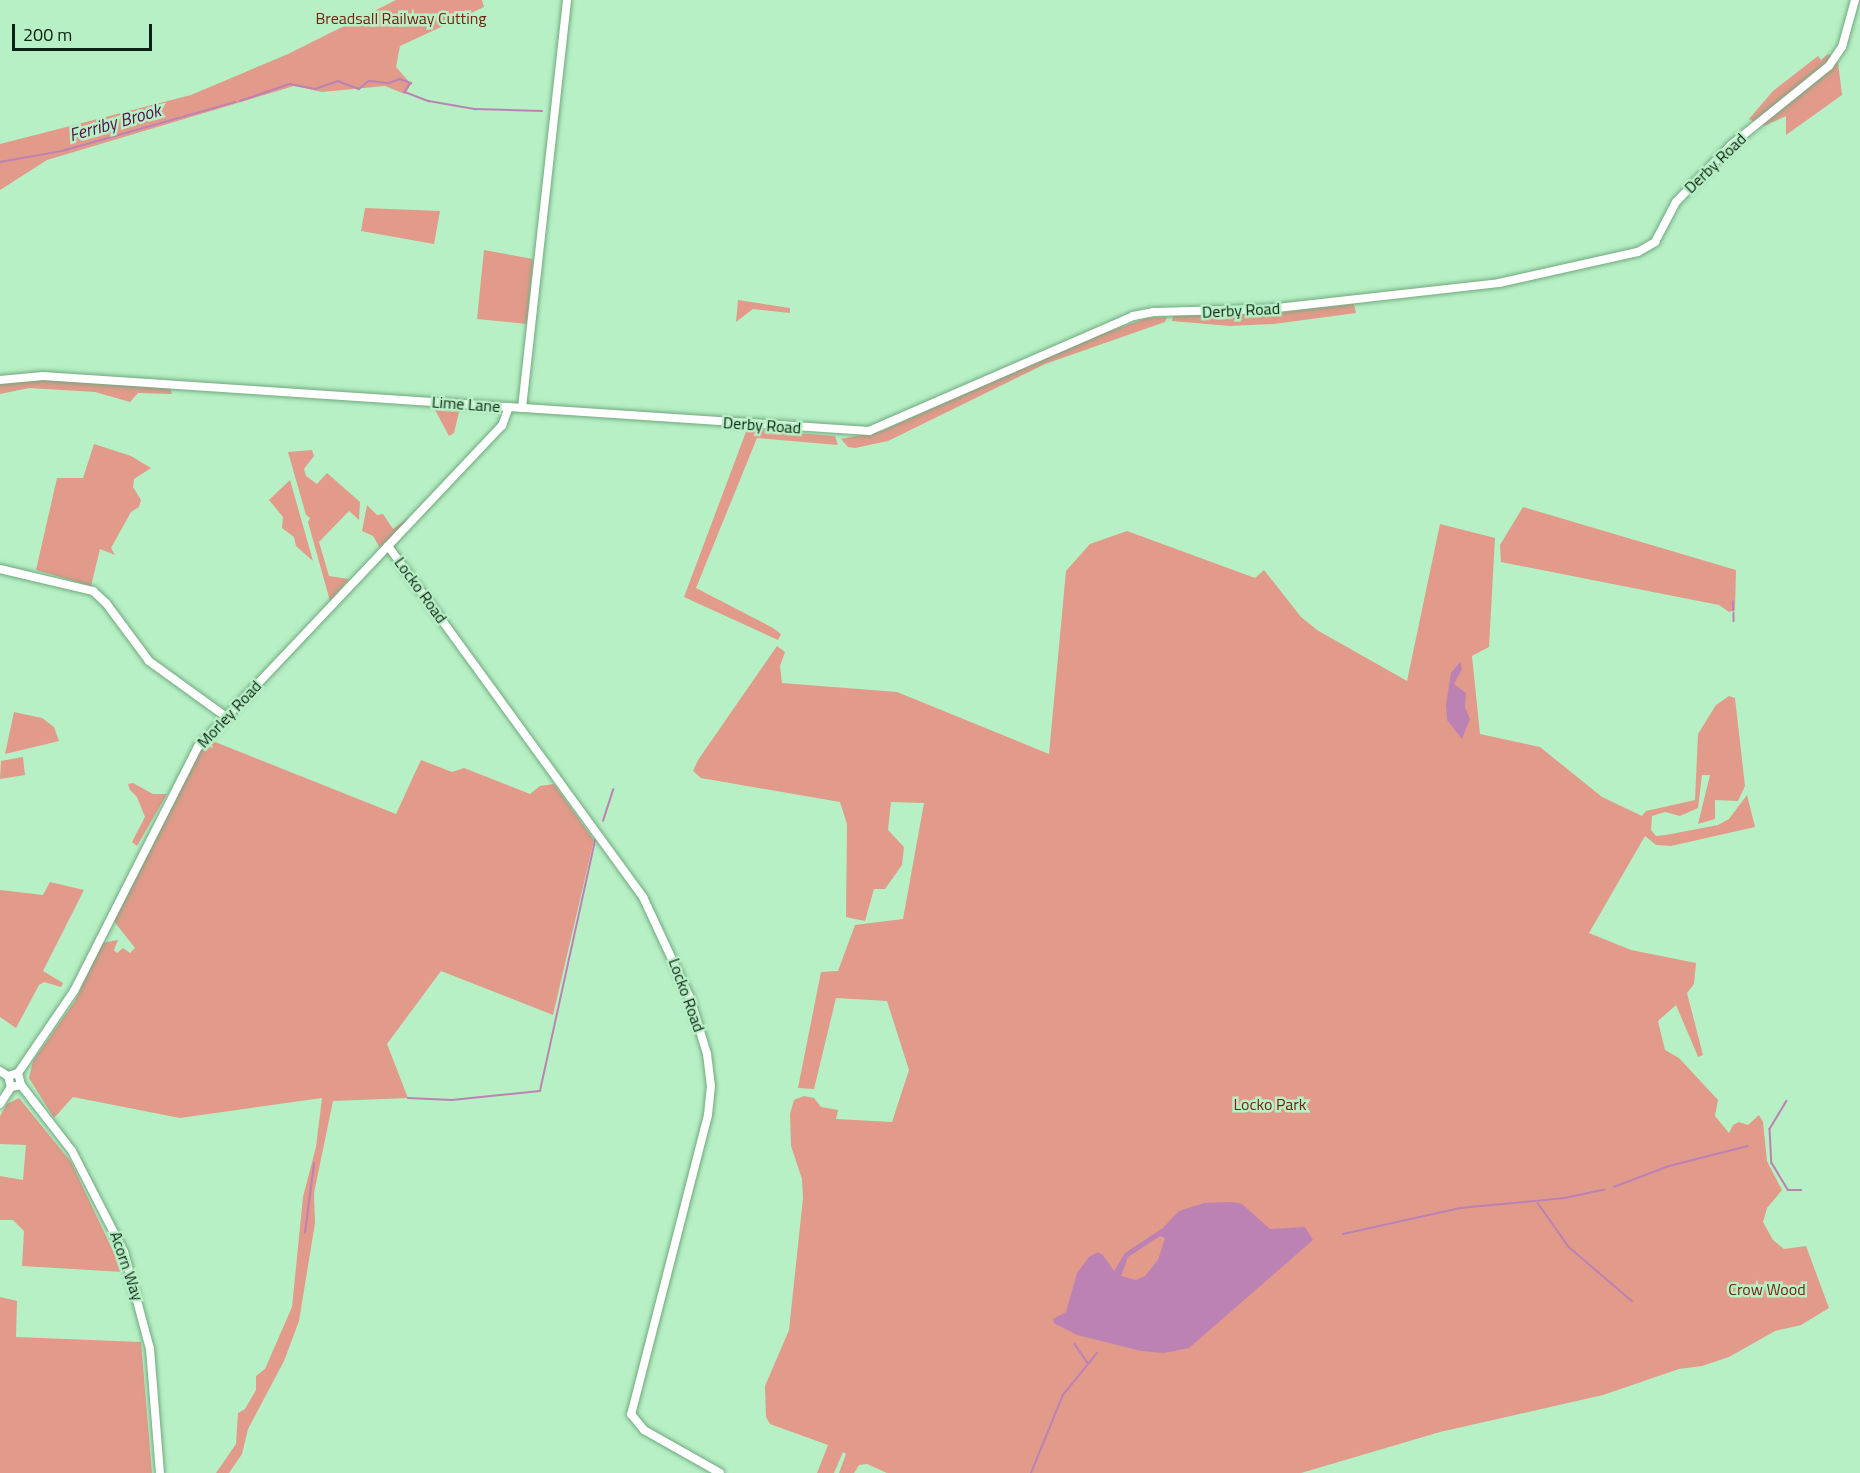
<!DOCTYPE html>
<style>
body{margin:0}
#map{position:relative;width:1860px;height:1473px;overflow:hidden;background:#b7f0c5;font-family:"Titillium Web",sans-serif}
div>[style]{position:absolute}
.green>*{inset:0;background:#e29a8b}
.water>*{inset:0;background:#bc82b3}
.stream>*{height:1.5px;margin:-0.75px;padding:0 0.75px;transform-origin:0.75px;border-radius:0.75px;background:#bc82b3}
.roads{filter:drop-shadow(0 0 2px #71a87f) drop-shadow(0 0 2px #71a87f)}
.secondary>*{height:8px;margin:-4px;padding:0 4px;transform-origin:4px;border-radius:4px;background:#fff}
span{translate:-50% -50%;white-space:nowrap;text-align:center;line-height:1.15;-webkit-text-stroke:5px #b7f0c5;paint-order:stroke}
.park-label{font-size:16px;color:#7a2011}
.street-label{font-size:16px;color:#0b2212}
.water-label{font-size:18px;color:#581252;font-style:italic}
.scale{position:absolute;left:12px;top:24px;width:140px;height:27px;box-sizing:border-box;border:3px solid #0b2212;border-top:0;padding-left:8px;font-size:18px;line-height:21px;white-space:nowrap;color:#0b2212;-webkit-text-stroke:4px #b7f0c5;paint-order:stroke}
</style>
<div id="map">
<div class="green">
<i style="clip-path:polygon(396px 0,482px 0,484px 7px,400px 46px,396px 67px,411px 84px,405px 94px,385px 86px,322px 92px,294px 86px,47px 160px,0 190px,0 144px,191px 95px,288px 54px)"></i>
<i style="clip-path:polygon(1828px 54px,1838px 62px,1842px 95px,1786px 135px,1786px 116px,1764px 126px,1749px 119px,1773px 91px,1818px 56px,1821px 60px)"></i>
<i style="clip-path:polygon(365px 208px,440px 211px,434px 244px,361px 231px)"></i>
<i style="clip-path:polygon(484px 250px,533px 259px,527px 324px,477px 319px)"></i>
<i style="clip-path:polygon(738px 300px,790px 308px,790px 313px,753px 309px,736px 322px)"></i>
<i style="clip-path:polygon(1354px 304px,1356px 313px,1274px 324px,1230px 326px,1172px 321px,1173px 316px,1274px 313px)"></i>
<i style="clip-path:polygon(1167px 317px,1165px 322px,1045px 364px,888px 441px,855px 448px,848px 447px,841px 439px,884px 430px,1082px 341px,1147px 318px)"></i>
<i style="clip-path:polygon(21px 379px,169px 386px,172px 394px,138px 393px,130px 402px,95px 392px,29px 388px,0 394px,0 383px)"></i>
<i style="clip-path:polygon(433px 406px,460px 408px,454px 433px,449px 436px)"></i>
<i style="clip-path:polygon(747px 429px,835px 436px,838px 445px,757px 438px,696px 588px,773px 628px,781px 634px,778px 640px,684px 597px)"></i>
<i style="clip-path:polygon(94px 444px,131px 456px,151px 468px,134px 479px,133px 487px,141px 500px,139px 507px,131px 512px,111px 548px,115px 555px,100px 549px,91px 586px,36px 570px,57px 478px,83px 478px)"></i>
<i style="clip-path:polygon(312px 450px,314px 456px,304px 469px,306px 476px,317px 484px,327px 473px,360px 502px,359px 520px,349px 511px,319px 542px,329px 576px,349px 579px,330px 601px,308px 522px,310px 518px,306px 515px,288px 452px)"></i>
<i style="clip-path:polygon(290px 480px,313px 561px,296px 546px,294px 537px,282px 528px,283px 517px,269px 500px)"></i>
<i style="clip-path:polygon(367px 505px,377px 515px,383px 514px,393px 529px,411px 516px,380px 548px,373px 536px,362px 531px)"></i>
<i style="clip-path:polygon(1523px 507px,1736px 570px,1735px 610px,1729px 612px,1719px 605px,1501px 562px,1500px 545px)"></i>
<i style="clip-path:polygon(1440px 524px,1495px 538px,1489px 647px,1472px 656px,1480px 734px,1540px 747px,1602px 797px,1642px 816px,1646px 811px,1695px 800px,1698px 734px,1716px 705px,1729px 696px,1735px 698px,1745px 786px,1738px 801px,1715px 800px,1715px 819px,1698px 824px,1710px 775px,1702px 775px,1698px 808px,1680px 816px,1665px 812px,1652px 816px,1651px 830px,1656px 836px,1666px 835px,1718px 825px,1729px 819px,1747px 795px,1755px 827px,1671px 846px,1656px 845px,1645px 836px,1589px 933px,1631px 950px,1696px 963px,1694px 984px,1687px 993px,1703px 1055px,1698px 1057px,1696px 1052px,1676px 1005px,1658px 1021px,1665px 1050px,1679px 1058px,1718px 1100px,1715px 1116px,1729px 1133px,1733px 1125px,1739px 1122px,1748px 1125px,1759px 1115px,1763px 1122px,1767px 1161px,1782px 1190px,1767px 1208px,1763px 1222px,1773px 1240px,1784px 1249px,1806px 1246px,1829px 1308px,1801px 1325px,1775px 1331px,1729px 1357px,1702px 1366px,1679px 1369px,1603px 1395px,1440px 1432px,1301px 1473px,887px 1473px,867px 1464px,859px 1465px,854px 1473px,839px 1473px,846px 1454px,843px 1452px,834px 1473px,817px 1473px,828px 1445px,770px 1424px,766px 1417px,765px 1386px,789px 1330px,803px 1198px,802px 1179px,791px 1146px,790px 1114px,794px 1100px,804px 1096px,814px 1098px,821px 1107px,838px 1110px,836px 1119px,892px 1122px,909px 1070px,887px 1001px,836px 998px,814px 1089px,798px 1088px,821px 972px,838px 971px,855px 925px,903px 919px,924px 803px,891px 802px,888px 830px,904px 847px,902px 865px,885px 889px,874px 889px,865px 921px,846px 917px,847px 824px,840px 802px,701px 778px,693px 771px,698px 760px,777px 646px,785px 652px,780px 666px,782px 683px,897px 692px,1049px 754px,1066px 571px,1090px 544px,1127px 531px,1255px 578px,1264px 570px,1301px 617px,1317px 630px,1407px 681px)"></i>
<i style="clip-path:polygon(14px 712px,42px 718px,54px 727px,59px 741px,5px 754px)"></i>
<i style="clip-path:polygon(210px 740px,396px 814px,421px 760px,452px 772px,464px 768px,530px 794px,540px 786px,554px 784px,594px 840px,553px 1015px,441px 971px,387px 1044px,408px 1098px,333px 1101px,314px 1193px,315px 1223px,299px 1321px,284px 1361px,248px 1429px,242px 1454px,229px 1473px,216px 1473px,236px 1444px,238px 1413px,245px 1409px,256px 1390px,256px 1376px,265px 1369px,292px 1307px,303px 1197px,316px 1147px,322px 1098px,180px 1118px,73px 1097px,54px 1118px,29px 1078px,33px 1061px,75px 1001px,102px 943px,118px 940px,114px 950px,117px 953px,123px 948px,130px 953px,135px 948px,113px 920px,193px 758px)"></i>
<i style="clip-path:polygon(23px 757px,25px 775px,0 779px,1px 761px)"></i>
<i style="clip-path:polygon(133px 783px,153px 794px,167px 794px,137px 846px,132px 842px,145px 817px,137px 797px,130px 790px,128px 784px)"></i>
<i style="clip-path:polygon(50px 882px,84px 890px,43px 971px,63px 983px,61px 987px,44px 982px,39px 985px,16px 1028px,0 1017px,0 890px,43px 895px)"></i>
<i style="clip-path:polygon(19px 1098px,71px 1162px,123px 1272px,22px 1266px,24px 1231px,13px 1220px,0 1220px,0 1176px,23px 1180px,26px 1145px,0 1144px,0 1116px,7px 1104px)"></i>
<i style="clip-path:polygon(0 1297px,17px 1301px,16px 1337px,141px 1342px,152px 1473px,0 1473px)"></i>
</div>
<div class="water">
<i style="clip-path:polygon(1460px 662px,1462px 669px,1454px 684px,1466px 693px,1465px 707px,1470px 719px,1462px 739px,1447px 720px,1446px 705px,1451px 673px)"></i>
<i style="clip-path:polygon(evenodd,1232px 1202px,1242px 1204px,1270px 1229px,1305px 1227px,1313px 1240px,1189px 1348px,1164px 1353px,1141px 1351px,1077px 1335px,1054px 1323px,1053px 1319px,1066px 1312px,1077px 1273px,1089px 1257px,1098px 1252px,1103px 1255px,1114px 1271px,1125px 1253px,1163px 1228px,1179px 1211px,1204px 1203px,1232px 1202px,1160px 1236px,1165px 1238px,1158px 1260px,1145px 1276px,1136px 1280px,1121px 1276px,1128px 1257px,1160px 1236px)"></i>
</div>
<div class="stream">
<i style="left:240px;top:101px;width:53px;rotate:-18.8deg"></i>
<i style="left:290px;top:84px;width:25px;rotate:11deg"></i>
<i style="left:315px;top:89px;width:24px;rotate:-19deg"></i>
<i style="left:338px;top:81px;width:22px;rotate:21deg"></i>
<i style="left:359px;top:89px;width:13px;rotate:-39deg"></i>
<i style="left:369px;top:81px;width:20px;rotate:6deg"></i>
<i style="left:389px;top:83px;width:12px;rotate:-20deg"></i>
<i style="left:400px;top:79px;width:12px;rotate:20deg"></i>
<i style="left:411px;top:83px;width:11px;rotate:124deg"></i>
<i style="left:405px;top:92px;width:26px;rotate:21deg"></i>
<i style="left:429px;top:101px;width:47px;rotate:9.9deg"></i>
<i style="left:475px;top:109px;width:67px;rotate:1.7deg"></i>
<i style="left:0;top:162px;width:63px;rotate:-10.1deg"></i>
<i style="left:62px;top:151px;width:180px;rotate:-15.8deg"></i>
<i style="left:1733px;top:611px;width:9px;rotate:-90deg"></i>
<i style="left:1734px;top:613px;width:8px;rotate:90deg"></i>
<i style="left:603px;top:821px;width:33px;rotate:-72deg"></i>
<i style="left:408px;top:1098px;width:44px;rotate:2.6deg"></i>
<i style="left:452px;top:1100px;width:88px;rotate:-5.8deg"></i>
<i style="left:540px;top:1091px;width:257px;rotate:-77.6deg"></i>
<i style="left:1787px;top:1101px;width:33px;rotate:121deg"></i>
<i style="left:1770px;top:1129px;width:34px;rotate:87deg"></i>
<i style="left:1772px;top:1163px;width:31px;rotate:59deg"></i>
<i style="left:1788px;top:1190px;width:13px"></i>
<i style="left:1614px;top:1187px;width:59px;rotate:-20.9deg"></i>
<i style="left:1669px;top:1166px;width:81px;rotate:-14.2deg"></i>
<i style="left:1538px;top:1203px;width:54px;rotate:54.8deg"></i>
<i style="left:1569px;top:1247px;width:83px;rotate:40.6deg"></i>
<i style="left:305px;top:1233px;width:70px;rotate:-82.6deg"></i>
<i style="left:1343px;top:1234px;width:120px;rotate:-12.5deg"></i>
<i style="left:1460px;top:1208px;width:105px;rotate:-5.4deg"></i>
<i style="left:1565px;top:1198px;width:40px;rotate:-12deg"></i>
<i style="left:1075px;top:1344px;width:23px;rotate:56deg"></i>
<i style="left:1031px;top:1473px;width:84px;rotate:-67.7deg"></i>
<i style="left:1063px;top:1395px;width:54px;rotate:-51deg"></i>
</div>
<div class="roads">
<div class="secondary">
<i style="left:0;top:380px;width:43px;rotate:-5.3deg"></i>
<i style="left:43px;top:376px;width:828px;rotate:3.81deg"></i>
<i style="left:869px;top:431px;width:288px;rotate:-23.5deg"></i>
<i style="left:1133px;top:316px;width:21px;rotate:-11deg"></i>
<i style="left:1154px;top:312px;width:114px;rotate:-1.5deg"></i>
<i style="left:1268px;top:309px;width:232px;rotate:-6.4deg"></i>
<i style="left:1499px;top:283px;width:142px;rotate:-12.6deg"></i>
<i style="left:1638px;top:252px;width:20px;rotate:-30deg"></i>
<i style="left:1655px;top:242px;width:45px;rotate:-62.3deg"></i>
<i style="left:1676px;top:202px;width:79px;rotate:-46deg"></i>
<i style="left:1731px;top:145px;width:126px;rotate:-38.9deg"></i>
<i style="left:1829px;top:66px;width:23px;rotate:-56deg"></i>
<i style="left:1842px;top:47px;width:49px;rotate:-74.5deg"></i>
<i style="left:522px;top:408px;width:410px;rotate:-83.7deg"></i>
<i style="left:388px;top:546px;width:434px;rotate:54deg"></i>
<i style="left:643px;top:897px;width:111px;rotate:65deg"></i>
<i style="left:690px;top:998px;width:59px;rotate:73.1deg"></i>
<i style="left:707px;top:1054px;width:32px;rotate:83deg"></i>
<i style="left:711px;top:1086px;width:29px;rotate:96deg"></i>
<i style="left:708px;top:1115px;width:309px;rotate:104.4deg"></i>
<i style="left:631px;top:1414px;width:21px;rotate:51deg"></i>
<i style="left:644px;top:1430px;width:87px;rotate:29.5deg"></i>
<i style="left:0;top:569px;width:96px;rotate:13.3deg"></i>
<i style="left:93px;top:591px;width:18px;rotate:43deg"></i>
<i style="left:106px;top:603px;width:72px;rotate:53.4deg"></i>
<i style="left:149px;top:661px;width:94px;rotate:35.9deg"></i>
<i style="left:0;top:1071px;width:9px;rotate:32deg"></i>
<i style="left:18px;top:1073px;width:99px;rotate:-55.7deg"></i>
<i style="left:74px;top:991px;width:274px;rotate:-63.1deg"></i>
<i style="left:198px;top:747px;width:442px;rotate:-46.6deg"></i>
<i style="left:502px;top:426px;width:20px;rotate:-70deg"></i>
<i style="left:21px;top:1085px;width:83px;rotate:52.3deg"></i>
<i style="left:72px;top:1151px;width:114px;rotate:62.8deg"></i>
<i style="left:124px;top:1252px;width:100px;rotate:75deg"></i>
<i style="left:150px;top:1349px;width:124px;rotate:85.4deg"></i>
<i style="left:11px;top:1087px;width:10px;rotate:-11deg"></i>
<i style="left:21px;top:1085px;width:12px;rotate:-104deg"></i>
<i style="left:11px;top:1087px;width:11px;rotate:-105deg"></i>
<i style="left:8px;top:1076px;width:10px;rotate:-17deg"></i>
<i style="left:0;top:1104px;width:20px;rotate:-57deg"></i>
</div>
</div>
<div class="park-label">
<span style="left:401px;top:18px">Breadsall Railway Cutting</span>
<span style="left:1270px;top:1104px">Locko Park</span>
<span style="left:1767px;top:1289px">Crow Wood</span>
</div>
<div class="street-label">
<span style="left:1715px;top:163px;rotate:-44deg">Derby Road</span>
<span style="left:1241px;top:310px;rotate:-3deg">Derby Road</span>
<span style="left:466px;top:404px;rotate:4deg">Lime Lane</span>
<span style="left:762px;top:425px;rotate:4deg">Derby Road</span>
<span style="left:421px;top:590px;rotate:54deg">Locko Road</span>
<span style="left:229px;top:714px;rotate:-47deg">Morley Road</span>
<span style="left:687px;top:995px;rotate:70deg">Locko Road</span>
<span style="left:127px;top:1266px;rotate:71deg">Acorn Way</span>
</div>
<div class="water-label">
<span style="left:115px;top:123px;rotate:-16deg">Ferriby Brook</span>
</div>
<div class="scale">200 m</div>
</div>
